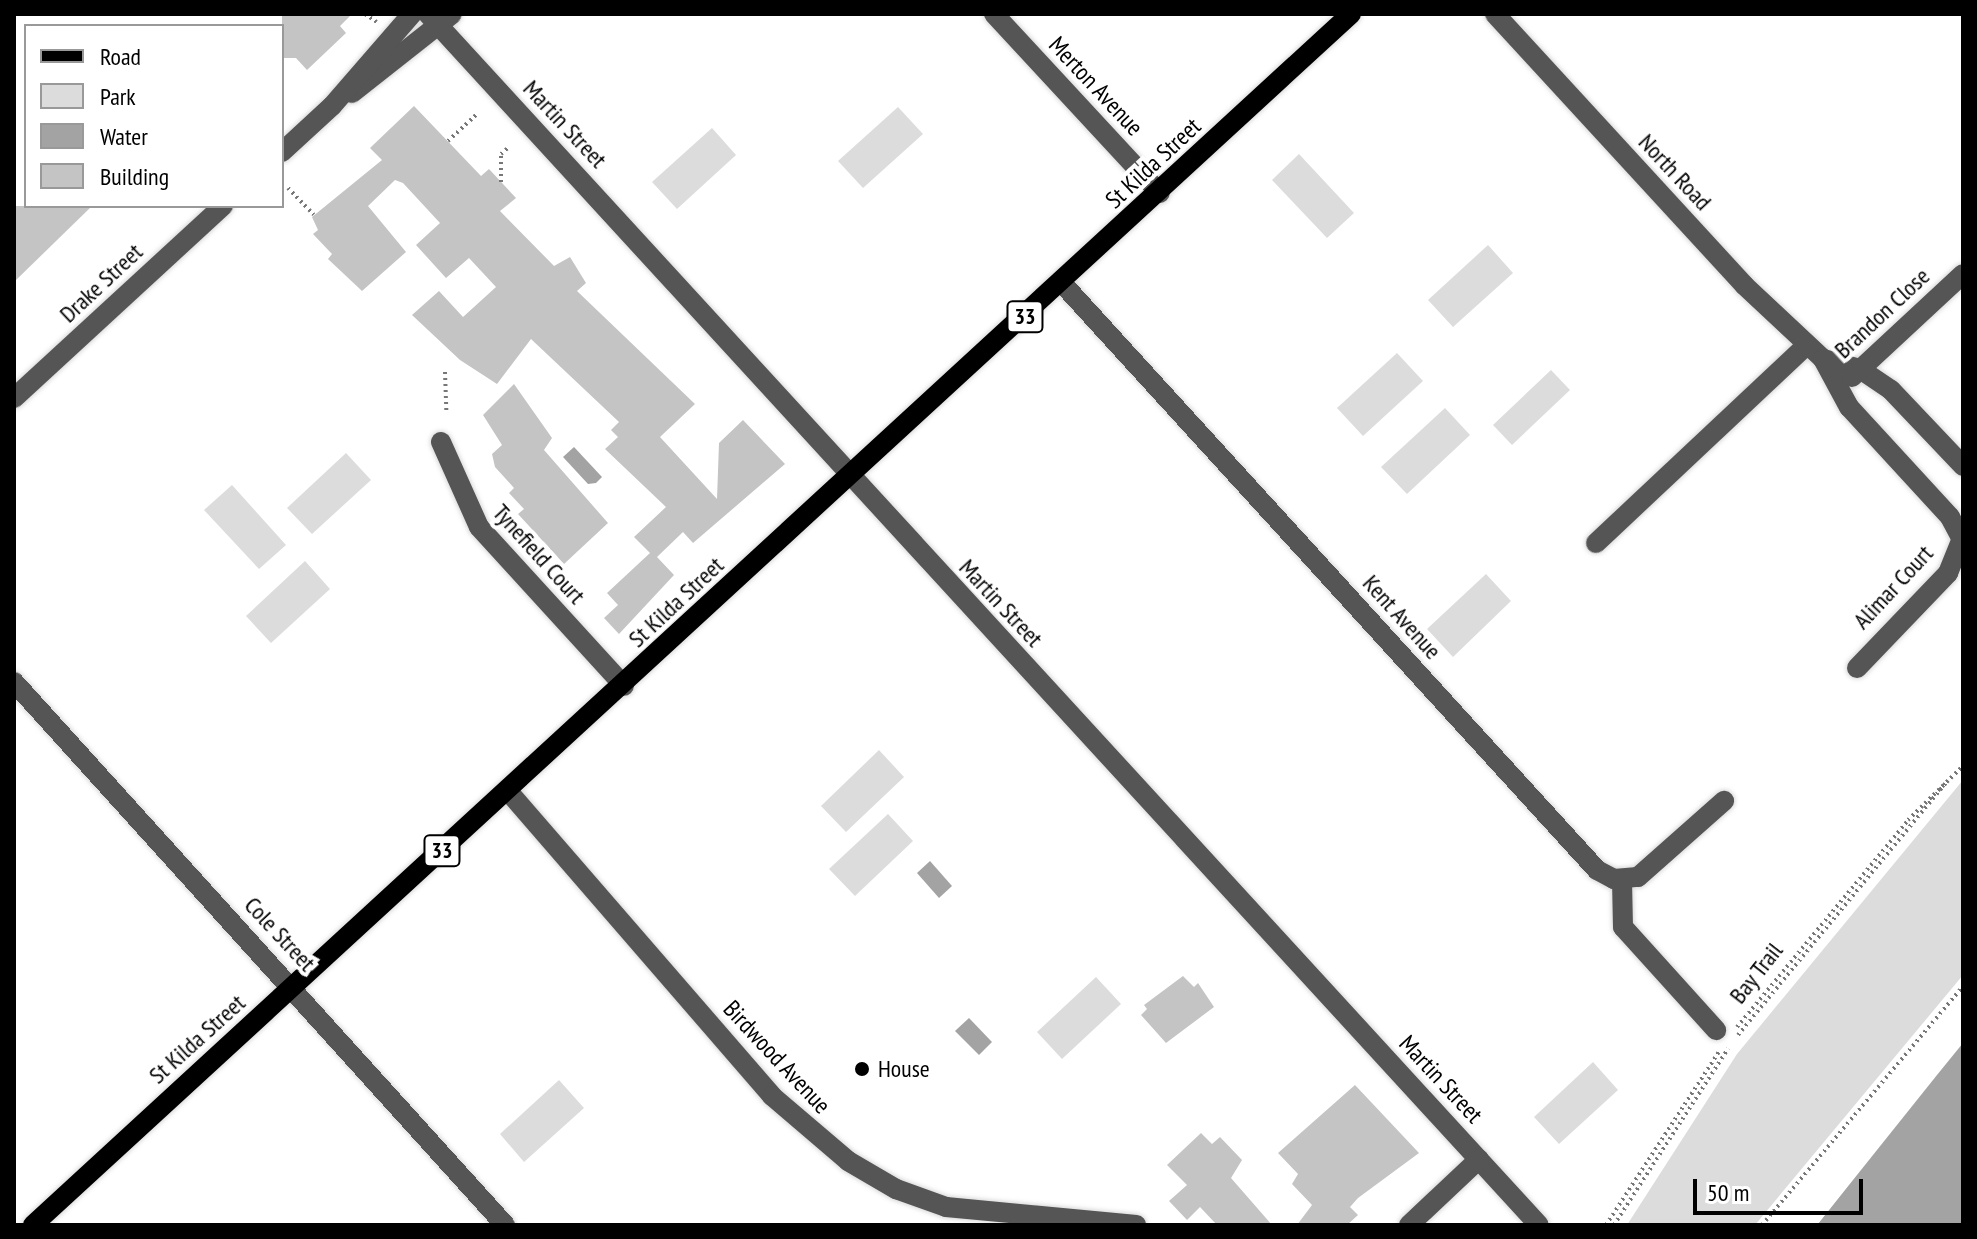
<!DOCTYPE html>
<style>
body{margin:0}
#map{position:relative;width:1977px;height:1239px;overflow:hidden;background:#fff;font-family:"PT Sans Narrow",sans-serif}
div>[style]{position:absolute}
.green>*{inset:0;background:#dcdcdc}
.water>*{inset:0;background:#a3a3a3}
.pier>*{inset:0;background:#fff}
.building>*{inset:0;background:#c4c4c4}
.path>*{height:4px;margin-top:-2px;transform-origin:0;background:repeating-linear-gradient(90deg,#777 0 2px,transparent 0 6px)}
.roads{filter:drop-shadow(0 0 2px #dbdbdb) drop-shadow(0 0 2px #dbdbdb)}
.minor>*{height:20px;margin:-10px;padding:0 10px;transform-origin:10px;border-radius:10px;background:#555}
.major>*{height:20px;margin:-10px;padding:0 10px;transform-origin:10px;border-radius:10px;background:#000}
.dots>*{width:22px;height:22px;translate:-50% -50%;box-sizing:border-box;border:4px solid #fff;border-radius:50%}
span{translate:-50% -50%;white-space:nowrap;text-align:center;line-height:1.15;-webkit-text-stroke:8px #fff;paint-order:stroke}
.shield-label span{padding:2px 6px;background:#fff;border:2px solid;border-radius:6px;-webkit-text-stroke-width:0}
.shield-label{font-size:22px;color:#000;font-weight:700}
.street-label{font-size:24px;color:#000}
.poi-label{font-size:24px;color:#000}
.left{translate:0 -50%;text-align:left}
.frame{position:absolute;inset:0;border:16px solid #000;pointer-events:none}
.legend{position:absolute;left:24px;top:24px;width:260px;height:184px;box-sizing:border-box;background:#fff;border:2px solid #999;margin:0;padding:10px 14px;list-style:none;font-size:24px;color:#000}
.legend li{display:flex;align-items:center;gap:16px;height:40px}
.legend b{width:40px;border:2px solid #999}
.scale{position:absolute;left:1693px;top:1179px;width:170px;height:36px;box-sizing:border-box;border:4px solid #000;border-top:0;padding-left:10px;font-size:24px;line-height:28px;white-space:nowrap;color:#000;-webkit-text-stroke:6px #fff;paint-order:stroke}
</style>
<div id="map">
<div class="green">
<i style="clip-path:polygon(898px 107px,923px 134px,863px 188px,838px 161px)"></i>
<i style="clip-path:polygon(712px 128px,736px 155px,677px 209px,652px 182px)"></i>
<i style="clip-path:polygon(1299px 154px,1354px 213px,1327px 238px,1272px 180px)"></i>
<i style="clip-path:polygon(1488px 245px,1513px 273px,1453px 327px,1428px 300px)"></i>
<i style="clip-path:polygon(1397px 353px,1423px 381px,1363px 436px,1337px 408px)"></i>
<i style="clip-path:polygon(1551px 370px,1570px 390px,1512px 445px,1493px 425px)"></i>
<i style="clip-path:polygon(1445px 408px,1470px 435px,1407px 494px,1381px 467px)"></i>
<i style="clip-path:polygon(346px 453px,371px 480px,312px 534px,287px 508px)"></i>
<i style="clip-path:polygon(232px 485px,286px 545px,259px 569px,204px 510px)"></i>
<i style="clip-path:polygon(305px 561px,330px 589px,271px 643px,246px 616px)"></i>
<i style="clip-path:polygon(1486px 574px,1511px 601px,1453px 657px,1427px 629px)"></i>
<i style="clip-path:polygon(879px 750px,904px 777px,846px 832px,821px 806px)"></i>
<i style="clip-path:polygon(1963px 780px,1963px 975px,1755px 1225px,1627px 1225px,1737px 1054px)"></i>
<i style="clip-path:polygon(888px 814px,913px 841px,855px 896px,829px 869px)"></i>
<i style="clip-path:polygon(1096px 977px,1121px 1004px,1062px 1059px,1037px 1032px)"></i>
<i style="clip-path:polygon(1593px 1062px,1618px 1090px,1559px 1144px,1534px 1117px)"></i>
<i style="clip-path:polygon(559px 1080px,584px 1108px,524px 1162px,500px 1134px)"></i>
</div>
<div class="water">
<i style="clip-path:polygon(574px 447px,602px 477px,596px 483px,588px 484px,563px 457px)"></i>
<i style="clip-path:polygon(930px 861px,952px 886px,939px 898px,917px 873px)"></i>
<i style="clip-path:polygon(969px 1018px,992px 1042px,979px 1055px,955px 1031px)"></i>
<i style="clip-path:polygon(1963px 1043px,1963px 1225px,1817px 1225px,1937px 1075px)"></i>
</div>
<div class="pier">
<i style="clip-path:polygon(1963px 1039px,1817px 1225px,1813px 1225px,1934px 1073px)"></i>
</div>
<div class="building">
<i style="clip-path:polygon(282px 14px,352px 14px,340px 26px,346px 33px,307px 70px,296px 58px,282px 58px)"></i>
<i style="clip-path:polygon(414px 106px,481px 176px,489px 169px,516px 198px,500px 211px,554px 266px,570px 257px,586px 283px,577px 291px,695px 404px,660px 437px,717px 499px,719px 443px,743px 420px,785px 464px,693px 543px,683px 532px,657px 557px,674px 575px,619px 634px,604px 618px,618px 605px,607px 593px,650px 553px,634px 537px,666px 507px,605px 449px,618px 437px,611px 430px,619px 422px,531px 339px,497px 384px,460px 360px,412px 315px,439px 291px,463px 317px,496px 287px,469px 258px,446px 278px,416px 245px,440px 223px,403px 183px,395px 180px,368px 206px,406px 252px,362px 291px,328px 259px,332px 254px,313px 234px,318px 230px,312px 217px,382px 160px,370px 148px)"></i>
<i style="clip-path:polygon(14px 206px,92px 206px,14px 282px)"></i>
<i style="clip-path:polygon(514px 384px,552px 438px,544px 450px,608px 523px,564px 564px,518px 514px,524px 509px,509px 493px,514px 488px,495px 467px,492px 454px,502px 445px,483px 415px)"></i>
<i style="clip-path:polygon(1183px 976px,1194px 987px,1198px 983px,1214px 1007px,1166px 1043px,1141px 1015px,1147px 1009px,1144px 1005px)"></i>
<i style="clip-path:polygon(1355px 1085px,1419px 1153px,1358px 1198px,1350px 1207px,1358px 1215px,1347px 1225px,1297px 1225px,1312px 1205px,1292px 1184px,1298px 1174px,1278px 1153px)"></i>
<i style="clip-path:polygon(1201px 1133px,1212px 1144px,1220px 1137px,1242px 1160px,1231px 1178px,1272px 1225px,1217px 1225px,1200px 1207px,1187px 1220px,1169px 1201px,1187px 1185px,1167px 1165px)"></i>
</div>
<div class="path">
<i style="left:365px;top:14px;width:14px;rotate:34deg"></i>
<i style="left:448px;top:141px;width:40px;rotate:-43deg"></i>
<i style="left:501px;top:182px;width:28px;rotate:-90deg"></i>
<i style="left:501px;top:154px;width:9px;rotate:-41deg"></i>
<i style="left:288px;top:188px;width:37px;rotate:46deg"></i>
<i style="left:445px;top:372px;width:38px;rotate:88deg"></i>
<i style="left:1737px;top:1027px;width:268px;rotate:-50.4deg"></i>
<i style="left:1908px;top:820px;width:77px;rotate:-44.5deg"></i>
<i style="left:1738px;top:1035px;width:330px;rotate:-50.5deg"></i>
<i style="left:1606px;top:1225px;width:209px;rotate:-56.9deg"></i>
<i style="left:1614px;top:1225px;width:210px;rotate:-57.1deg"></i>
<i style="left:1762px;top:1225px;width:312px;rotate:-49.9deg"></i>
</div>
<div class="roads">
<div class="minor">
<i style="left:428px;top:14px;width:1643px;rotate:47.47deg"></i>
<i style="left:994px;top:14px;width:244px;rotate:47.2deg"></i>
<i style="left:1495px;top:14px;width:368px;rotate:47.4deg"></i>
<i style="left:1744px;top:285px;width:108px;rotate:43.1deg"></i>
<i style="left:1823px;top:359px;width:55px;rotate:61.6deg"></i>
<i style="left:1849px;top:407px;width:149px;rotate:47.4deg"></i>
<i style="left:1950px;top:517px;width:27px;rotate:62deg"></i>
<i style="left:352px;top:93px;width:127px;rotate:-38.3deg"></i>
<i style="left:282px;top:152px;width:68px;rotate:-42.6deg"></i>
<i style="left:332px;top:106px;width:122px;rotate:-49deg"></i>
<i style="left:1062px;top:283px;width:794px;rotate:47.65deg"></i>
<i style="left:1597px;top:870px;width:19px;rotate:28deg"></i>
<i style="left:1614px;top:879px;width:24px;rotate:-5deg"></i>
<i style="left:1638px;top:877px;width:115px;rotate:-41.5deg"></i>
<i style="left:1823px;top:359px;width:38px;rotate:15deg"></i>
<i style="left:1860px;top:369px;width:37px;rotate:34deg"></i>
<i style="left:1891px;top:390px;width:105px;rotate:46.5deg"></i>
<i style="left:1852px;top:377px;width:151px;rotate:-42.9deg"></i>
<i style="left:14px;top:398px;width:284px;rotate:-42.6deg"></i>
<i style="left:441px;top:442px;width:93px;rotate:65.9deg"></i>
<i style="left:479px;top:527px;width:215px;rotate:47.6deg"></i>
<i style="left:1596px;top:543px;width:289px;rotate:-43.2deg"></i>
<i style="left:1857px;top:668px;width:132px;rotate:-46.2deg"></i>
<i style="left:1948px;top:573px;width:40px;rotate:-68deg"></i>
<i style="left:14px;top:682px;width:732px;rotate:47.88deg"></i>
<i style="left:508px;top:791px;width:403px;rotate:49.1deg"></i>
<i style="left:772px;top:1096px;width:100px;rotate:40.5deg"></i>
<i style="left:848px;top:1161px;width:56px;rotate:30.3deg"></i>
<i style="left:896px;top:1189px;width:53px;rotate:19.8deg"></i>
<i style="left:946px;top:1207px;width:191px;rotate:5.4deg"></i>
<i style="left:1622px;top:880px;width:47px;rotate:88.8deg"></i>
<i style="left:1623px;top:927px;width:139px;rotate:47.9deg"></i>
<i style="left:1409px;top:1225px;width:96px;rotate:-43.3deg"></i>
</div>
<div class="major">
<i style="left:33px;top:1225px;width:1790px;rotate:-42.58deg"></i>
</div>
</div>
<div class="dots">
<i style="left:862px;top:1069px;background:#000"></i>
</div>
<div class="shield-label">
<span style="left:1025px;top:317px">33</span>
<span style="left:442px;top:851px">33</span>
</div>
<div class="street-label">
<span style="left:1096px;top:86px;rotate:47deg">Merton Avenue</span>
<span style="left:565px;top:124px;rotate:47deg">Martin Street</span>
<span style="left:1153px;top:163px;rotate:-43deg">St Kilda Street</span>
<span style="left:1675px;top:172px;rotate:47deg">North Road</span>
<span style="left:101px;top:283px;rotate:-43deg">Drake Street</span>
<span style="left:1882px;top:313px;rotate:-43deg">Brandon Close</span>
<span style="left:539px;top:554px;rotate:48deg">Tynefield Court</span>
<span style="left:1893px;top:587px;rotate:-47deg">Alimar Court</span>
<span style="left:676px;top:602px;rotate:-43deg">St Kilda Street</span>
<span style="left:1001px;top:603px;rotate:47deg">Martin Street</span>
<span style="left:1402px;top:617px;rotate:48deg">Kent Avenue</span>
<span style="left:280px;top:934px;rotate:47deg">Cole Street</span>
<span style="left:1756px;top:973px;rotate:-52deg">Bay Trail</span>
<span style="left:197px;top:1039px;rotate:-42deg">St Kilda Street</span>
<span style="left:777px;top:1057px;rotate:47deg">Birdwood Avenue</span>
<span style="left:1441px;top:1079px;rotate:47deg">Martin Street</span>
</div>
<div class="poi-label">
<span class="left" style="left:878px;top:1069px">House</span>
</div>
<div class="frame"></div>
<ul class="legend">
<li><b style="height:10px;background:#000"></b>Road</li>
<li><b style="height:22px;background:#dcdcdc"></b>Park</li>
<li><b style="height:22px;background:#a3a3a3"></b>Water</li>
<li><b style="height:22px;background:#c4c4c4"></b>Building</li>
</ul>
<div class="scale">50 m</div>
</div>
